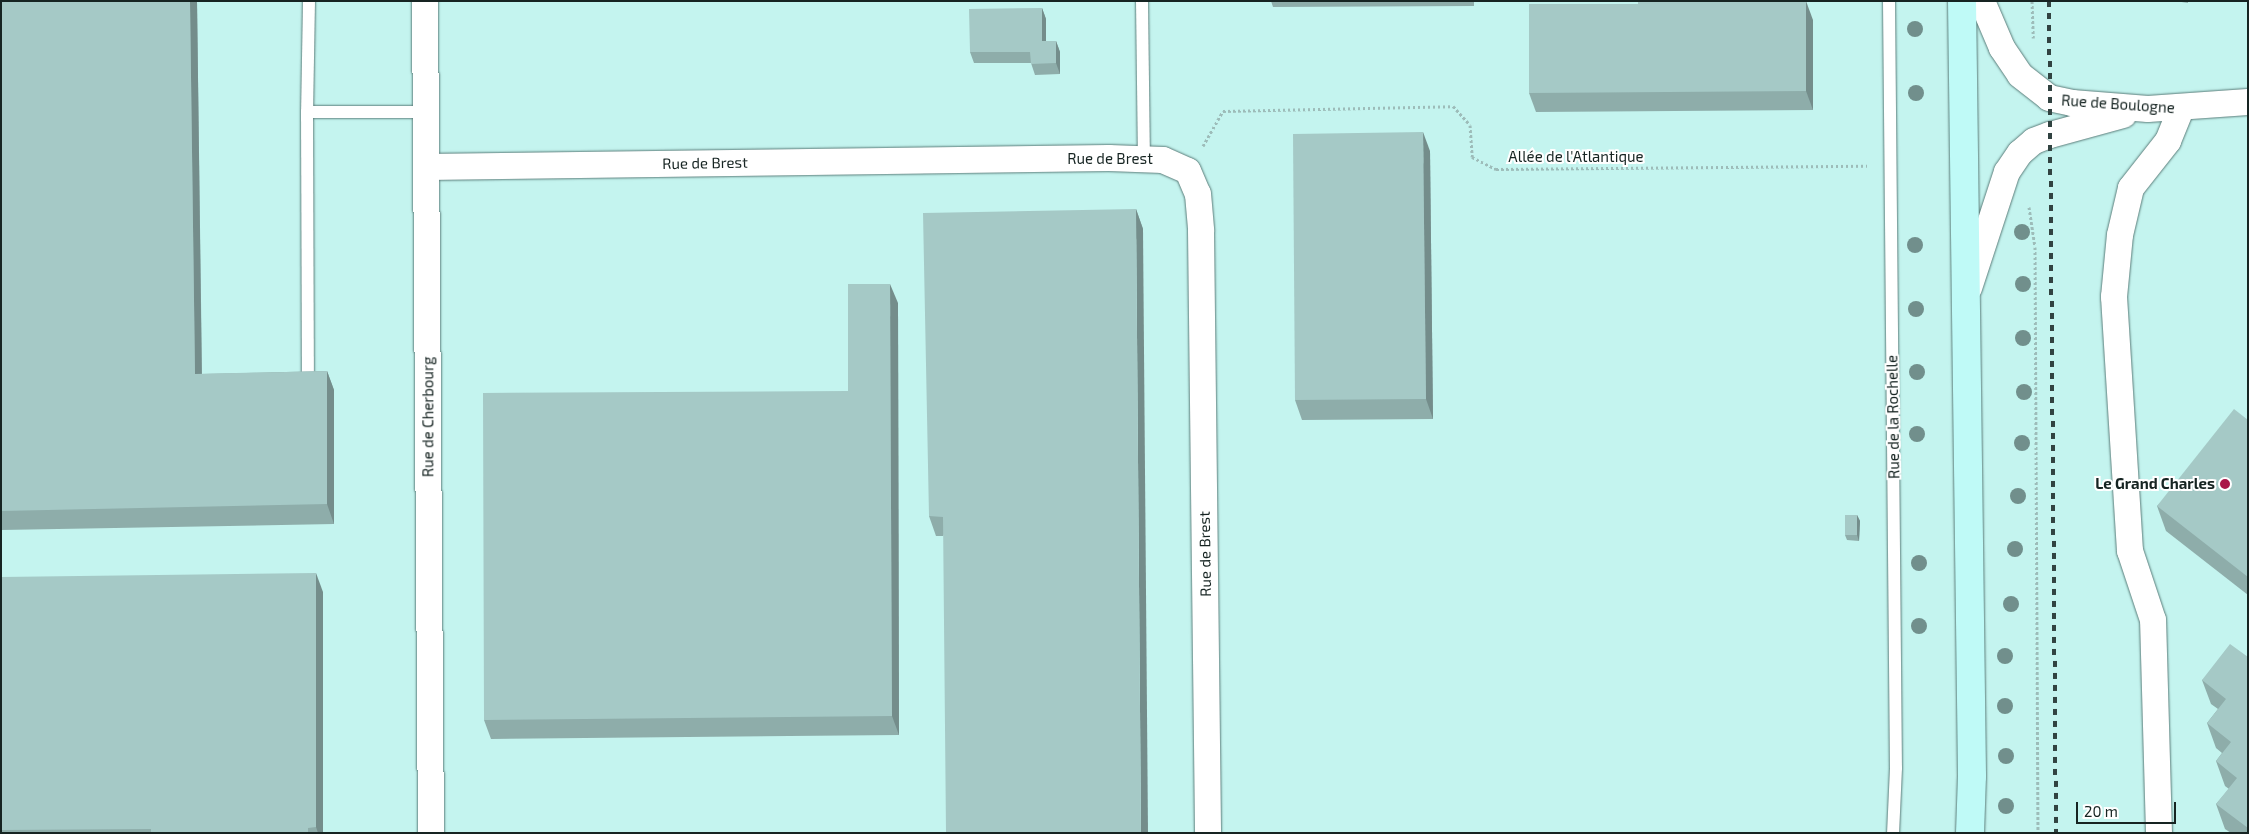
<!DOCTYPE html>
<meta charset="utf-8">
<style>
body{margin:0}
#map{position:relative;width:2249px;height:834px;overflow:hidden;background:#d8fefa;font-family:"Exo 2",sans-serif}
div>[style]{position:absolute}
.built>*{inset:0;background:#c4f4ef}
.path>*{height:3px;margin-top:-1.5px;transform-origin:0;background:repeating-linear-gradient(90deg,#9dbcb9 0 2.5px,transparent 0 5px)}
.roads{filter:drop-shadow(0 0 1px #5b7d7a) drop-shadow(0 0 1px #5b7d7a)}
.service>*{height:12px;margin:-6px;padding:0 6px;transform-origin:6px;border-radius:6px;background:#fff}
.minor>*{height:26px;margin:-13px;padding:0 13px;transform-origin:13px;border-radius:13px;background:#fff}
.secondary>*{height:28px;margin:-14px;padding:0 14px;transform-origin:14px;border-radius:14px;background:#bffaf7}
.rail>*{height:4px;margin-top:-2px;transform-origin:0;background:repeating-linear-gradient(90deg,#314341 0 6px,transparent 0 12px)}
.trees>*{width:16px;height:16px;margin:-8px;border-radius:50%;background:#718f8c}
.wall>*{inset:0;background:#8eadaa}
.shaded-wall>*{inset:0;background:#748d8b}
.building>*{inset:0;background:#a5c9c6}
.dots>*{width:14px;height:14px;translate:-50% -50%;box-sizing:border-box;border:2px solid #fff;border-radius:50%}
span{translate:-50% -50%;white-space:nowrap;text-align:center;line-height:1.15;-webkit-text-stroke:4px #fff;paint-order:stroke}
.street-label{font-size:15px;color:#162422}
.poi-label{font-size:15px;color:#162422;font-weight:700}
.right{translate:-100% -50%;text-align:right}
.frame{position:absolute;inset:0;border:2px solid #162422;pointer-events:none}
.scale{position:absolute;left:2076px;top:802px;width:100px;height:22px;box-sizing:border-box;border:2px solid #162422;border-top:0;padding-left:6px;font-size:15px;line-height:18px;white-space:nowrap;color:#162422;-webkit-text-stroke:4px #fff;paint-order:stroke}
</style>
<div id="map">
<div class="built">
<i style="clip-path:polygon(1px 1px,2248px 1px,2248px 833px,1px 833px)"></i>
</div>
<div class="path">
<i style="left:2032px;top:1px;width:37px;rotate:88deg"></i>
<i style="left:1203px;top:146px;width:40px;rotate:-60.3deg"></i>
<i style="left:1223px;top:111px;width:230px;rotate:-1.2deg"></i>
<i style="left:1453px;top:106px;width:25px;rotate:48deg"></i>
<i style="left:1470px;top:125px;width:32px;rotate:86deg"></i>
<i style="left:1472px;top:157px;width:27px;rotate:27deg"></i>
<i style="left:1496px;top:169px;width:371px;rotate:-0.5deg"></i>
<i style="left:2029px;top:207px;width:40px;rotate:81.5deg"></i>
<i style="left:2035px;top:247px;width:586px;rotate:89.71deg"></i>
</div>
<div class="roads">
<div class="service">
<i style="left:309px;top:1px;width:111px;rotate:91deg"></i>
<i style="left:307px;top:112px;width:119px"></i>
<i style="left:1142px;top:1px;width:158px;rotate:89.3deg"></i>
<i style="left:1889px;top:1px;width:767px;rotate:89.48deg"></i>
<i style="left:1896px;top:768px;width:65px;rotate:92.6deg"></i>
<i style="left:307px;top:112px;width:263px;rotate:89.8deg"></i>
</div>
<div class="minor">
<i style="left:425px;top:1px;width:832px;rotate:89.59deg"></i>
<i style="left:1982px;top:1px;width:51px;rotate:66.9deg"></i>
<i style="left:2002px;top:48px;width:32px;rotate:56deg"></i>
<i style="left:2020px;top:75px;width:37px;rotate:38deg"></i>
<i style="left:2049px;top:98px;width:24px;rotate:12deg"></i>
<i style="left:2072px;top:103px;width:76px;rotate:4.5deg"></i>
<i style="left:2148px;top:109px;width:100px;rotate:-4deg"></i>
<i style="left:426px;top:167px;width:683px;rotate:-0.75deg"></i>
<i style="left:1109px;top:158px;width:54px;rotate:2.1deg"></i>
<i style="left:1163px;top:160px;width:27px;rotate:24deg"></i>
<i style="left:1188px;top:171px;width:25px;rotate:67deg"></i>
<i style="left:1198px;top:194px;width:37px;rotate:85deg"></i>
<i style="left:1201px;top:231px;width:602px;rotate:89.33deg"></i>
<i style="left:1969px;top:288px;width:122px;rotate:-71.9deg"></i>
<i style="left:2007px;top:172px;width:23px;rotate:-56deg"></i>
<i style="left:2020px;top:153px;width:18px;rotate:-41deg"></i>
<i style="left:2034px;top:141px;width:17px;rotate:-21deg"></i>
<i style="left:2050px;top:135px;width:76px;rotate:-15.3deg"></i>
<i style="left:2159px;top:833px;width:213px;rotate:-91.6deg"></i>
<i style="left:2153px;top:620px;width:73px;rotate:-108.4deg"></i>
<i style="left:2130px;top:551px;width:255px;rotate:-93.6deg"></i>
<i style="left:2114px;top:297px;width:62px;rotate:-84.5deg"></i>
<i style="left:2120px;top:235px;width:48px;rotate:-76.8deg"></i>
<i style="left:2131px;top:188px;width:60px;rotate:-51.8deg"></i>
<i style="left:2168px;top:141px;width:35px;rotate:-68deg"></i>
</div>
<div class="secondary">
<i style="left:1962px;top:1px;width:775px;rotate:89.26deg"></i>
<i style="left:1972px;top:776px;width:57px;rotate:92deg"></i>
</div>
</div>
<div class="rail">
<i style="left:2049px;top:1px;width:832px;rotate:89.52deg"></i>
</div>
<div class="trees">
<i style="left:1915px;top:29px"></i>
<i style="left:1916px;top:93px"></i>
<i style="left:2022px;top:232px"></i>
<i style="left:1915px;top:245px"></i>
<i style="left:2023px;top:284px"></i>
<i style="left:1916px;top:309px"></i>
<i style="left:2023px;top:338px"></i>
<i style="left:1917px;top:372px"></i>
<i style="left:2024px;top:392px"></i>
<i style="left:1917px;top:434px"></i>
<i style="left:2022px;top:443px"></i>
<i style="left:2018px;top:496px"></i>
<i style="left:2015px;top:549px"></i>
<i style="left:1919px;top:563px"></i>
<i style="left:2011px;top:604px"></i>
<i style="left:1919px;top:626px"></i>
<i style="left:2005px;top:656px"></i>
<i style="left:2005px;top:706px"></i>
<i style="left:2006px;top:756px"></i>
<i style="left:2006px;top:806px"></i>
</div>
<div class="wall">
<i style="clip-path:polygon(1px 1px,197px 1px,202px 374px,327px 371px,334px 390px,334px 524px,1px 530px)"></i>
<i style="clip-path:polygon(1271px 1px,1474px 1px,1474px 6px,1273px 7px)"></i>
<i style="clip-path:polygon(2175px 1px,2188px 1px,2188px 3px)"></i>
<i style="clip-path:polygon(1042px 8px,1046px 19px,1046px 41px,1056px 41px,1060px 52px,1060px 74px,1035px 75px,1031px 63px,974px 63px,970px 52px)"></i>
<i style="clip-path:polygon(1813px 20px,1813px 110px,1536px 112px,1529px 93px)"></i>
<i style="clip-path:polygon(1430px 151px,1433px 419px,1302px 420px,1295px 400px)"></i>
<i style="clip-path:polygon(1136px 209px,1143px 229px,943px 536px,936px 536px,929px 516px)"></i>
<i style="clip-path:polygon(898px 303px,899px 735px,491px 739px,484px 720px,848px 391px)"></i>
<i style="clip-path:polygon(2248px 420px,2248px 595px,2166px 531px,2157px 506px)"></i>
<i style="clip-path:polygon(1857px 515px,1860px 521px,1859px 541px,1847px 540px,1845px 535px)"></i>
<i style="clip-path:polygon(1px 577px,323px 592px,323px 833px,1px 833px)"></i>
<i style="clip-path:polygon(2248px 657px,2248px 833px,2231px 833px,2225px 829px,2216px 804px,2229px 789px,2225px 786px,2216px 761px,2222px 753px,2216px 748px,2207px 723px,2218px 709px,2211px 704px,2202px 680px)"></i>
</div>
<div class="shaded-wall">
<i style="clip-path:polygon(190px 1px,197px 1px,202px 394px,195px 374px)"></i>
<i style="clip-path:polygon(1806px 1px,1813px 20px,1813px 110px,1806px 91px)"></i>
<i style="clip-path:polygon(1042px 8px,1046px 19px,1046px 52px,1042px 41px)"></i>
<i style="clip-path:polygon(1056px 41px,1060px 52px,1060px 74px,1056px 63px)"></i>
<i style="clip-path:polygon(1423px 132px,1430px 151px,1433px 419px,1426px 399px)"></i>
<i style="clip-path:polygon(1136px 209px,1143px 229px,1148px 833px,1141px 833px)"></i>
<i style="clip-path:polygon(890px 284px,898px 303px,899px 735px,892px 716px)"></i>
<i style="clip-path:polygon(327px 371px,334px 390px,334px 524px,327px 504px)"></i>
<i style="clip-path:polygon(1857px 515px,1860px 521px,1859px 541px,1857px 535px)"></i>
<i style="clip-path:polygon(316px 573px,323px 592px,323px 833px,318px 833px,316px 827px)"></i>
</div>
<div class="building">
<i style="clip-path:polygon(1px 1px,190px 1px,195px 374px,327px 371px,327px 504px,1px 511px)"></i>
<i style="clip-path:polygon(1638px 1px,1806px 1px,1806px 91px,1529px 93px,1529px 4px,1638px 4px)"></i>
<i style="clip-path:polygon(1042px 8px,1042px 41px,1056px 41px,1056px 63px,1031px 64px,1030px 52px,970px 52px,969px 9px)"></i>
<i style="clip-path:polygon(1423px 132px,1426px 399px,1295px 400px,1293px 134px)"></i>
<i style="clip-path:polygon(1136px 209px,1141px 833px,946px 833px,943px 517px,929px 516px,923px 213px)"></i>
<i style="clip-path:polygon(848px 284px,890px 284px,892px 716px,484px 720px,483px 393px,848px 391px)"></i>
<i style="clip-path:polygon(2234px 409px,2248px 420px,2248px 577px,2157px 506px)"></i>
<i style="clip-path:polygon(1845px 515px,1857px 515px,1857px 535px,1845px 535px)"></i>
<i style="clip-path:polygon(316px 573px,316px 827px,308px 828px,308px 833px,151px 833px,151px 829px,1px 830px,1px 577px)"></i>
<i style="clip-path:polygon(2230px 644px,2248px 657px,2248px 828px,2216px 804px,2237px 778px,2216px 761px,2231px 742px,2207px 723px,2226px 699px,2202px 680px)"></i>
</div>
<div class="dots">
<i style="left:2225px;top:484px;background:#aa1648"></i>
</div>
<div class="street-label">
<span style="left:2118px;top:104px;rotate:4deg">Rue de Boulogne</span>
<span style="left:1576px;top:157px">Allée de l'Atlantique</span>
<span style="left:1110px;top:159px">Rue de Brest</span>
<span style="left:705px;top:163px;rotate:-1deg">Rue de Brest</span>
<span style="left:428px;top:417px;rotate:-90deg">Rue de Cherbourg</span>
<span style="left:1893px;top:417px;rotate:-91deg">Rue de la Rochelle</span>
<span style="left:1205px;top:554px;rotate:-91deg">Rue de Brest</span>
</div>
<div class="poi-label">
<span class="right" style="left:2215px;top:484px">Le Grand Charles</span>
</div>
<div class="frame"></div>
<div class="scale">20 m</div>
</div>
